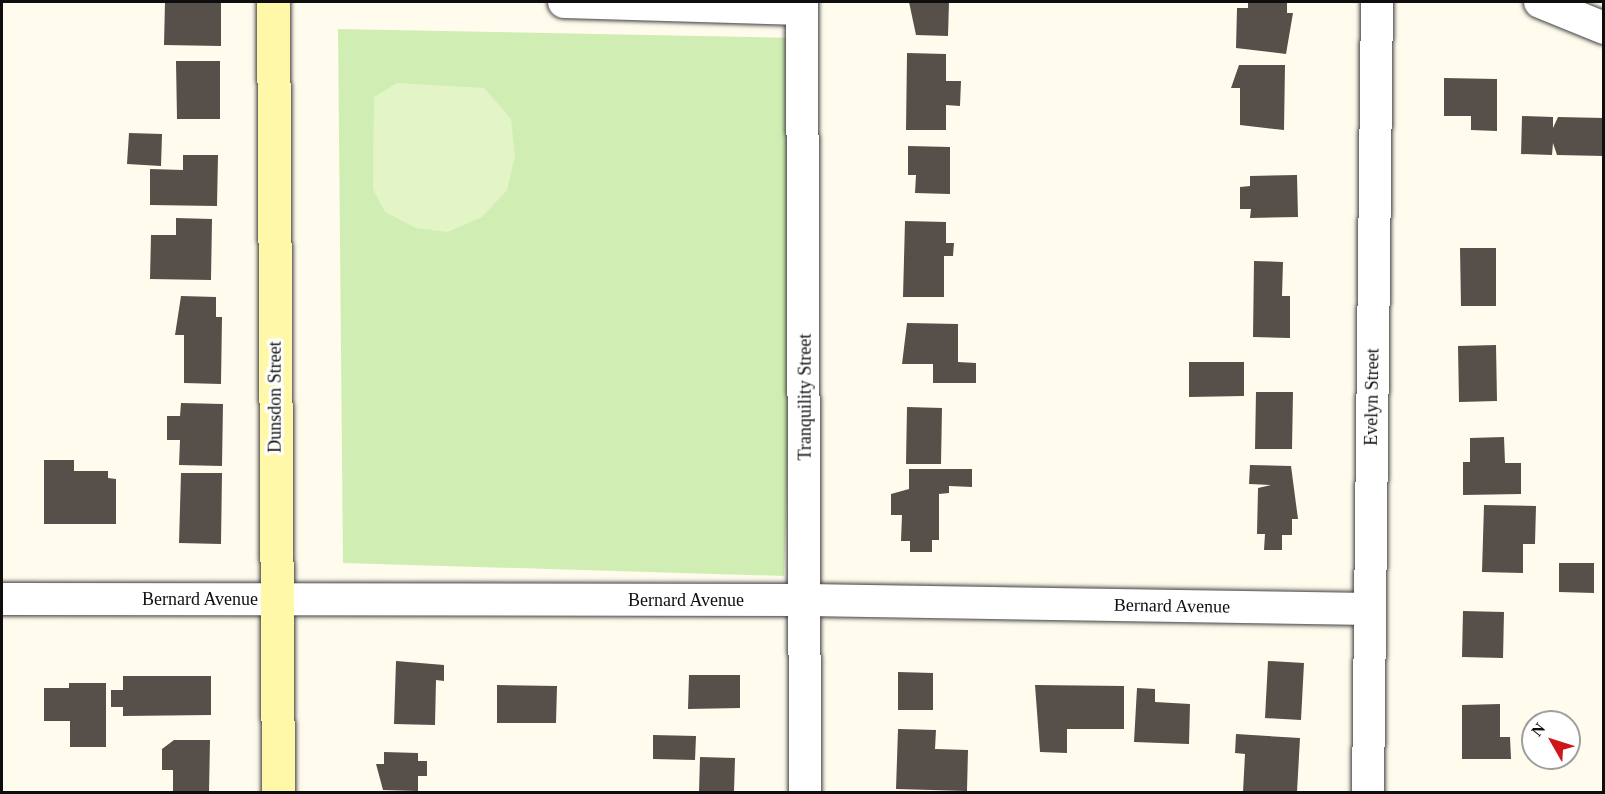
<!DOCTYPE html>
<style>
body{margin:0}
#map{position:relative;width:1605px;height:794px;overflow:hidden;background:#fffcee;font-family:Georgia,serif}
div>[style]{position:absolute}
.green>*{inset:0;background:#d0eeb3}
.pitch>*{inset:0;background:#e3f4c6}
.building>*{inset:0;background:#574f49}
.roads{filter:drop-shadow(0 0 2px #414141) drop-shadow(0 0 2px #414141)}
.minor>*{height:32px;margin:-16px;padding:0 16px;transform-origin:16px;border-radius:16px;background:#fff}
.secondary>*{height:33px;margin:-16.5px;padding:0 16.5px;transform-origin:16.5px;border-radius:16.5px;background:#fff8a9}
span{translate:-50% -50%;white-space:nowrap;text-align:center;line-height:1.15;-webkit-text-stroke:6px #fff;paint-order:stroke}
.street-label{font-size:18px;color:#0e0e0e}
.frame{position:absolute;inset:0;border:3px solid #0e0e0e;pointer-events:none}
.north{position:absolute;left:1521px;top:710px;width:60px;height:60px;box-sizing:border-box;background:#fff;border:2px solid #9f9f9f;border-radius:50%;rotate:309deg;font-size:16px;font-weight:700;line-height:24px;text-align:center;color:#0e0e0e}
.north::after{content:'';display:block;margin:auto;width:21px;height:27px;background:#cc171b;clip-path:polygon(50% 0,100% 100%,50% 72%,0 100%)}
</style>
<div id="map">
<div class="green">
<i style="clip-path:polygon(338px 29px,801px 38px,784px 576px,343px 563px)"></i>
</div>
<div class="pitch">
<i style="clip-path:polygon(397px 83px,484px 88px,511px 119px,515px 156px,507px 190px,482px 217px,448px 232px,416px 228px,385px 212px,373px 189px,374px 97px)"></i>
</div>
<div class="building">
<i style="clip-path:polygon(165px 2px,221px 2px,221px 46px,164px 45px)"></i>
<i style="clip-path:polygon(909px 2px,949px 2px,948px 36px,916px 35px)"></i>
<i style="clip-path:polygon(1248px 2px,1287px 2px,1287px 13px,1293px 13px,1286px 54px,1236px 48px,1237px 8px,1248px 8px)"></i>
<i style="clip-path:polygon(907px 53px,946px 54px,946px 81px,961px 81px,960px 106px,946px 105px,946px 130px,906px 130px)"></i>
<i style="clip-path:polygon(176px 61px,220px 61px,220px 119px,177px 119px)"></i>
<i style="clip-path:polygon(1239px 65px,1285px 65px,1284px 130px,1240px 125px,1240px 88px,1231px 88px)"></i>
<i style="clip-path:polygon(1444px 78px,1497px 79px,1497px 131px,1471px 130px,1471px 116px,1444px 116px)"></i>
<i style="clip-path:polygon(1522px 116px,1553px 117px,1553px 128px,1558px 117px,1604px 118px,1604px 156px,1557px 155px,1553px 143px,1552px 155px,1521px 154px)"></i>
<i style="clip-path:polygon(129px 133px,162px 134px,161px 166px,127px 164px)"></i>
<i style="clip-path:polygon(908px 146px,950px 147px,950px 194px,915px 193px,916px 175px,908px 175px)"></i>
<i style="clip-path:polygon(183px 155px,218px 155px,217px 206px,150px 205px,150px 169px,183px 170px)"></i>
<i style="clip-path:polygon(1297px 175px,1298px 217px,1250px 218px,1251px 209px,1240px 209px,1240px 187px,1250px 186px,1250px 176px)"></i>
<i style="clip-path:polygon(176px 218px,212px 219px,211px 280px,150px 279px,151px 235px,176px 235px)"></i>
<i style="clip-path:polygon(905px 221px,946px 222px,946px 243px,954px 243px,953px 256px,944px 256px,944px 297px,903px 297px)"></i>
<i style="clip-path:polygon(1460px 248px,1496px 248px,1496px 306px,1461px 306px)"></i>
<i style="clip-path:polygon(1254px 261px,1283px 262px,1282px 296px,1290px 296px,1290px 338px,1253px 337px)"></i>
<i style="clip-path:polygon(181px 296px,216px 297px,216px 317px,222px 317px,221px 384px,184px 383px,184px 335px,175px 335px)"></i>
<i style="clip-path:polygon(907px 323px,958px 324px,958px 362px,976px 363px,976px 383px,933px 383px,933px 364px,902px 364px)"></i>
<i style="clip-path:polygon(1496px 345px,1497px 401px,1459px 402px,1458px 346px)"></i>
<i style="clip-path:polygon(1189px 362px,1244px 362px,1244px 396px,1189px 397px)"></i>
<i style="clip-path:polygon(1256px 392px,1293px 392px,1292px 449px,1255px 449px)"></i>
<i style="clip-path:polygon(181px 403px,223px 404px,222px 466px,179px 465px,180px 440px,167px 440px,167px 416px,180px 416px)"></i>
<i style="clip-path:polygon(907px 407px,942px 408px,941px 464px,906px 464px)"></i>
<i style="clip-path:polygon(1504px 437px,1505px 463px,1521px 463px,1521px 494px,1463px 495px,1463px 462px,1470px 462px,1470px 438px)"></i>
<i style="clip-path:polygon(44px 460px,74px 460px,74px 471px,108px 471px,108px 478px,116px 479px,116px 524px,44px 524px)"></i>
<i style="clip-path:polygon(1250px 465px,1291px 466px,1298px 519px,1292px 519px,1292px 535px,1282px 535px,1282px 550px,1264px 550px,1265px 534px,1257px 534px,1258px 488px,1271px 485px,1249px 484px)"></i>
<i style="clip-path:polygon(909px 469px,972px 469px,972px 487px,949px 486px,949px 493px,939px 494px,939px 540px,932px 540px,932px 552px,910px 552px,910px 541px,901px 541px,902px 515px,891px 515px,891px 494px,909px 489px)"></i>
<i style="clip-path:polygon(181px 473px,222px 473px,221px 544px,179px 543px)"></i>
<i style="clip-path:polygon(1484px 505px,1536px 506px,1535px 544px,1523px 544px,1523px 573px,1482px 572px)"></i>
<i style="clip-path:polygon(1559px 563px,1594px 563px,1594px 593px,1559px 592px)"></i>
<i style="clip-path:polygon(1463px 611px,1504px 612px,1503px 658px,1462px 657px)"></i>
<i style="clip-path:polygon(396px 661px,444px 665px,444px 681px,436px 680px,435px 725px,394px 724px)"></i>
<i style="clip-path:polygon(1268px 661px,1304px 663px,1301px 720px,1265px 718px)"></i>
<i style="clip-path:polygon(898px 672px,933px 673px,933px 710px,898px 710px)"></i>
<i style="clip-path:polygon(689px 675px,740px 675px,740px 708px,688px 709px)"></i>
<i style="clip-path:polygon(123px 676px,211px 676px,211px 715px,123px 716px,123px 707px,111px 707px,111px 690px,123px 690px)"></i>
<i style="clip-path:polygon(69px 683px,106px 683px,106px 747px,70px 747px,70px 721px,44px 721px,44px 688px,69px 688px)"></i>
<i style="clip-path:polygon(497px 685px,557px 686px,556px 723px,497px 723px)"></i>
<i style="clip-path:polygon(1035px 685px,1124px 686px,1124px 729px,1067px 729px,1067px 753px,1040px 752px)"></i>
<i style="clip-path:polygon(1137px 688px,1155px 689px,1155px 702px,1190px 704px,1189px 744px,1134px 742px)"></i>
<i style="clip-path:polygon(1500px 704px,1500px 737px,1510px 737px,1511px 759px,1462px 759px,1462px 705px)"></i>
<i style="clip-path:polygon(898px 729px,936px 730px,935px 749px,968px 750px,967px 791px,896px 789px)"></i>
<i style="clip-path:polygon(1236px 734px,1300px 738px,1297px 792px,1243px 792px,1245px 754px,1235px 753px)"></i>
<i style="clip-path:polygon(653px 735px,696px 736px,695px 760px,653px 759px)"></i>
<i style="clip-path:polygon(174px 740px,210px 740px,209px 792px,173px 792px,173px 770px,162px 770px,162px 749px)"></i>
<i style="clip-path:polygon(384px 752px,418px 753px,418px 761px,427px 761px,427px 776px,418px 776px,418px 791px,383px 790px,376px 764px,384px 764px)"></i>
<i style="clip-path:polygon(700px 757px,735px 758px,734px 792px,699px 792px)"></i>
</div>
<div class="roads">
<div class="minor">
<i style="left:564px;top:2px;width:238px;rotate:1.7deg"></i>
<i style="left:802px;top:2px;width:790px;rotate:89.78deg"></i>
<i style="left:1540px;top:2px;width:69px;rotate:22.1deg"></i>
<i style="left:2px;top:599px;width:804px;rotate:0.07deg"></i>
<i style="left:806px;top:600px;width:564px;rotate:0.91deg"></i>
<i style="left:1368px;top:792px;width:790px;rotate:-89.35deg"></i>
</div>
<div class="secondary">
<i style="left:273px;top:2px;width:790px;rotate:89.64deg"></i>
</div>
</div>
<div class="street-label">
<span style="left:275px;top:397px;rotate:-90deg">Dunsdon Street</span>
<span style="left:805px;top:397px;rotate:-90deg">Tranquility Street</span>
<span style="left:1372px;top:397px;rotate:-89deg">Evelyn Street</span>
<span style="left:200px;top:599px">Bernard Avenue</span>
<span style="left:686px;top:600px">Bernard Avenue</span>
<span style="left:1172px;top:606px;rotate:1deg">Bernard Avenue</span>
</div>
<div class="frame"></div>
<div class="north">N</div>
</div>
